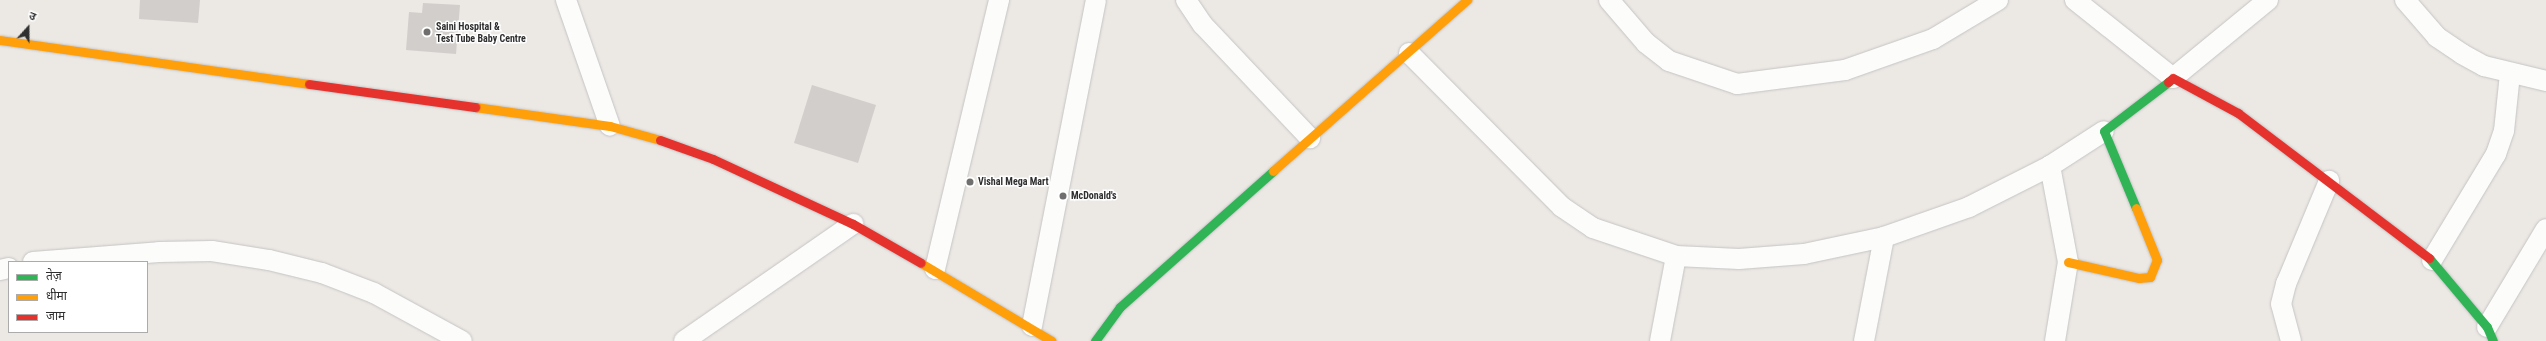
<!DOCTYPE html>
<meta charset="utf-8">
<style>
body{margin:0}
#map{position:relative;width:2546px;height:341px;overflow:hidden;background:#ece8e4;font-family:"Roboto Condensed","Noto Sans Devanagari",sans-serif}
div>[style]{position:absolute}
.building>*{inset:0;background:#d1cecb}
.roads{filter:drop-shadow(0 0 1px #c5c4c5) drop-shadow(0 0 1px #c5c4c5)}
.street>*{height:20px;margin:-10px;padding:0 10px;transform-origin:10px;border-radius:10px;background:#fcfcfb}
.fast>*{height:9px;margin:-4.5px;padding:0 4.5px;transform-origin:4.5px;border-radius:4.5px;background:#30b455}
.slow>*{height:9px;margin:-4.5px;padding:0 4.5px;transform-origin:4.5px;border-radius:4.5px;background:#ff9f0a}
.jam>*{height:9px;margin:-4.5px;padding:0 4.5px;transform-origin:4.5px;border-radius:4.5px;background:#e5322d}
.dots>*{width:11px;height:11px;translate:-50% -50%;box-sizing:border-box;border:2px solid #fff;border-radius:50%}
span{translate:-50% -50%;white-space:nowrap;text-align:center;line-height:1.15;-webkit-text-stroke:3px #fff;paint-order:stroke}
.poi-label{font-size:10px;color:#2e2e2e;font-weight:700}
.left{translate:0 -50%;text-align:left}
.legend{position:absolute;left:8px;top:261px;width:140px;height:72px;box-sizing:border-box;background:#fff;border:1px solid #ababab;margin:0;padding:5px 7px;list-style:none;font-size:12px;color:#2e2e2e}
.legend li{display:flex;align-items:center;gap:8px;height:20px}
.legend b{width:20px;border:1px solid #ababab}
.north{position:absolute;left:8px;top:8px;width:40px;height:40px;-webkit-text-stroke:3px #fff;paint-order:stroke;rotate:21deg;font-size:11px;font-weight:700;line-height:16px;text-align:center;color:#2e2e2e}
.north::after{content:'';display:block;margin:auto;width:14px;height:18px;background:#2e2e2e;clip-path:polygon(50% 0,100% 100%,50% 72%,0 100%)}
</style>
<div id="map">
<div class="building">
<i style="clip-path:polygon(140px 0,200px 0,198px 23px,139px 19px)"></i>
<i style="clip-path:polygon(423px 3px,460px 5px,456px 54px,406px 50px,409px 12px,422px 13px)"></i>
<i style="clip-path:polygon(812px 85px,876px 105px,858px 163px,794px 143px)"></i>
</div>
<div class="roads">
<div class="street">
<i style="left:566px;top:0;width:133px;rotate:70.8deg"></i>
<i style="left:1186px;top:0;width:30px;rotate:56deg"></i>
<i style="left:1203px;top:25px;width:156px;rotate:46.6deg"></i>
<i style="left:1609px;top:0;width:57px;rotate:49.3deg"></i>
<i style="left:1646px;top:43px;width:29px;rotate:38deg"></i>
<i style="left:1669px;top:61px;width:72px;rotate:18.7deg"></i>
<i style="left:1737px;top:84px;width:109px;rotate:-7.4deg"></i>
<i style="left:1845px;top:70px;width:93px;rotate:-19.4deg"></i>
<i style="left:1933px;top:39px;width:76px;rotate:-31deg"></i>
<i style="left:2075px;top:0;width:125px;rotate:38.5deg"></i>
<i style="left:2173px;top:78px;width:123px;rotate:-39.4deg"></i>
<i style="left:2405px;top:0;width:49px;rotate:49.1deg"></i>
<i style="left:2437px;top:37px;width:30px;rotate:34deg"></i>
<i style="left:2462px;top:54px;width:25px;rotate:29deg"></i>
<i style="left:2484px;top:66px;width:64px;rotate:13.6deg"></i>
<i style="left:1409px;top:53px;width:217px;rotate:45.2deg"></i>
<i style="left:1562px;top:207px;width:37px;rotate:34deg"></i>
<i style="left:1593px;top:228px;width:88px;rotate:18.6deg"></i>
<i style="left:1676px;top:256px;width:63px;rotate:2.7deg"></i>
<i style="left:1739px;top:259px;width:65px;rotate:-4.4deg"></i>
<i style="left:1804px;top:254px;width:82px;rotate:-12deg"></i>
<i style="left:1884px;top:237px;width:90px;rotate:-19.4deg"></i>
<i style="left:1969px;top:207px;width:91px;rotate:-26.8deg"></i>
<i style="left:2432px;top:260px;width:124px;rotate:-58.9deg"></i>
<i style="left:2496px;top:154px;width:24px;rotate:-71deg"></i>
<i style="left:2504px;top:131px;width:57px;rotate:-84deg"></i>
<i style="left:33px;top:262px;width:126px;rotate:-4.5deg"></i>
<i style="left:159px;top:252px;width:53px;rotate:-1.1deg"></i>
<i style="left:212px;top:251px;width:58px;rotate:9deg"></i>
<i style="left:269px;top:260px;width:55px;rotate:13.8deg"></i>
<i style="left:322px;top:273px;width:56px;rotate:21deg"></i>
<i style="left:374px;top:293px;width:100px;rotate:28.6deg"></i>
<i style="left:935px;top:269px;width:277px;rotate:-76.6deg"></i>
<i style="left:0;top:270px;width:9px;rotate:-13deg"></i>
<i style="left:1032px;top:326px;width:332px;rotate:-78.9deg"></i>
<i style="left:2487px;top:327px;width:114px;rotate:-59deg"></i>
<i style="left:684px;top:341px;width:206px;rotate:-34.7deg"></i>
<i style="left:1660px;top:341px;width:86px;rotate:-79.3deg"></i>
<i style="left:1864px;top:341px;width:106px;rotate:-79.1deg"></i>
<i style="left:2055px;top:341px;width:80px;rotate:-80.7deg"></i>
<i style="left:2068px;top:262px;width:98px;rotate:-100.6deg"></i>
<i style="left:2050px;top:166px;width:64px;rotate:-32.9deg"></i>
<i style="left:2291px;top:341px;width:38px;rotate:-105deg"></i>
<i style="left:2281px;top:304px;width:21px;rotate:-76deg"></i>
<i style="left:2286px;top:284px;width:112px;rotate:-67.3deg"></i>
</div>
<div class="fast">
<i style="left:2136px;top:208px;width:83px;rotate:-112.6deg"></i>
<i style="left:2104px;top:131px;width:81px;rotate:-37.4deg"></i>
<i style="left:2429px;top:258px;width:90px;rotate:50deg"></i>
<i style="left:2487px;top:327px;width:15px;rotate:67deg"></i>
<i style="left:1095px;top:341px;width:42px;rotate:-53.7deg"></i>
<i style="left:1120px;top:307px;width:205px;rotate:-41.6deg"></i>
</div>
<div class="slow">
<i style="left:0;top:40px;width:312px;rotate:8.1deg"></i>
<i style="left:475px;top:107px;width:136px;rotate:8deg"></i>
<i style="left:610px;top:126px;width:52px;rotate:15.6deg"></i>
<i style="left:1273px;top:171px;width:259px;rotate:-41.4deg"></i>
<i style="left:2068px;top:262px;width:73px;rotate:12.7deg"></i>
<i style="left:2139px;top:278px;width:11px;rotate:-5deg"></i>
<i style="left:2150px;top:277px;width:18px;rotate:-68deg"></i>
<i style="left:2157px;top:260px;width:56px;rotate:-112deg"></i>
<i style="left:921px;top:263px;width:152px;rotate:30.8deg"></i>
</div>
<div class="jam">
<i style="left:2168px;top:82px;width:6px;rotate:-39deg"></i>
<i style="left:2173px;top:78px;width:74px;rotate:28.3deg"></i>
<i style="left:2238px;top:113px;width:240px;rotate:37.2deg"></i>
<i style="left:309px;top:84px;width:168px;rotate:7.9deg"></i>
<i style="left:660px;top:140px;width:56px;rotate:19.7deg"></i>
<i style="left:713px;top:159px;width:154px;rotate:24.9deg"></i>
<i style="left:853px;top:224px;width:78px;rotate:29.8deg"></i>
</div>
</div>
<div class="dots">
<i style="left:427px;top:32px;background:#706f6e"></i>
<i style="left:970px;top:182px;background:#706f6e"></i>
<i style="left:1063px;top:196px;background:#706f6e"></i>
</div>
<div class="poi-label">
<span class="left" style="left:436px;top:32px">Saini Hospital &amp;<br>Test Tube Baby Centre</span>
<span class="left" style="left:978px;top:182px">Vishal Mega Mart</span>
<span class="left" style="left:1071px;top:196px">McDonald's</span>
</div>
<ul class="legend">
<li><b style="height:5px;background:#30b455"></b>तेज़</li>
<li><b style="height:5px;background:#ff9f0a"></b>धीमा</li>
<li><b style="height:5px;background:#e5322d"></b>जाम</li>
</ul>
<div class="north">उ</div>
</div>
